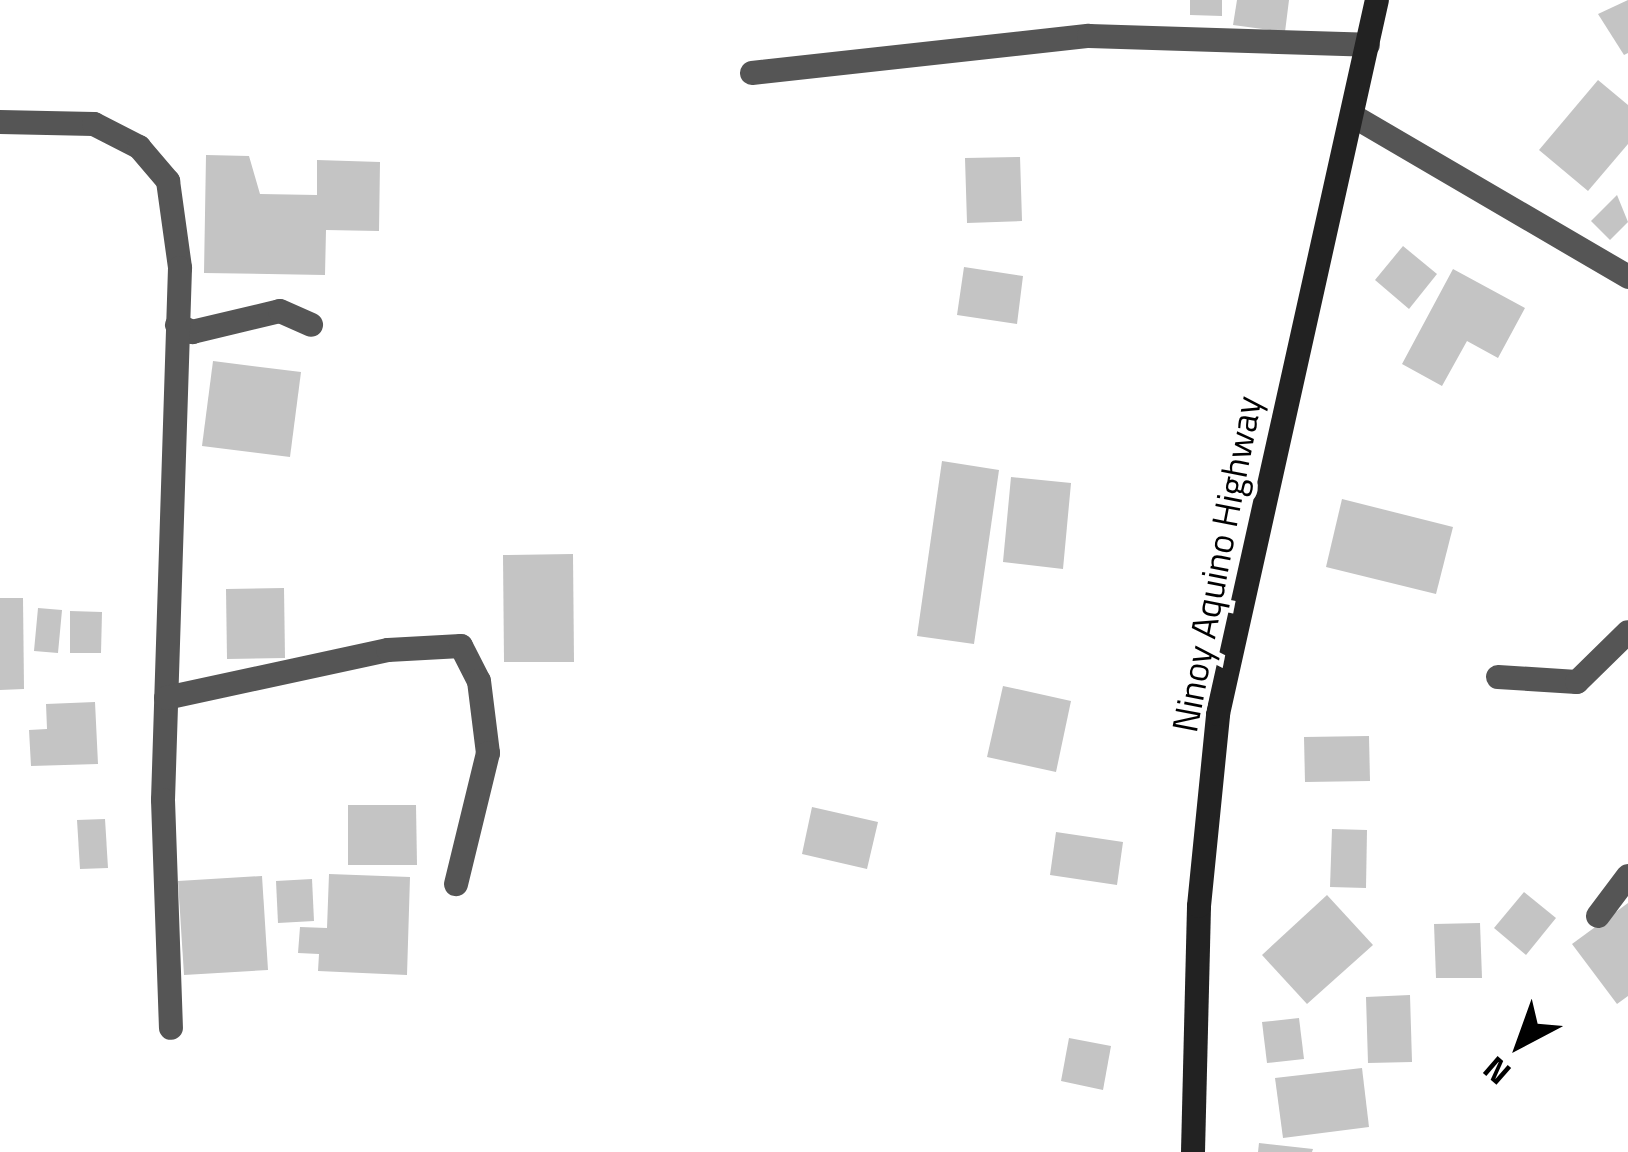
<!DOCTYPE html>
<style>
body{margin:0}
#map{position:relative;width:1628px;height:1152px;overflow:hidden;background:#fff;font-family:"Titillium Web",sans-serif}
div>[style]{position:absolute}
.building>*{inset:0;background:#c4c4c4}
.service>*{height:24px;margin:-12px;padding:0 12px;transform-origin:12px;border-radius:12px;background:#555}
.minor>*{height:24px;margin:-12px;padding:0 12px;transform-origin:12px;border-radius:12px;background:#555}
.secondary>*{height:24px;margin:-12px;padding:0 12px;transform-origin:12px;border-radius:12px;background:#222}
span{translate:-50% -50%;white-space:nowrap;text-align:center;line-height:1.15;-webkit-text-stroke:10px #fff;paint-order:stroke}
.street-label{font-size:36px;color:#000}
.north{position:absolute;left:1460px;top:984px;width:120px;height:120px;-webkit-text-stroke:9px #fff;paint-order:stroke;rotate:221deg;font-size:33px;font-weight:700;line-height:48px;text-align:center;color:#000}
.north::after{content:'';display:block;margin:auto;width:42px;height:54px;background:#000;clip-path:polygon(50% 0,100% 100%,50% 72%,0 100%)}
</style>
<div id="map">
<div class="building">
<i style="clip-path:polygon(1190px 0,1222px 0,1222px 16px,1190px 15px)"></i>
<i style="clip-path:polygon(1237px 0,1289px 0,1285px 32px,1233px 25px)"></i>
<i style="clip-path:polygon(1628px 0,1628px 53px,1624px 55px,1598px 14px)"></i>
<i style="clip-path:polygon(1598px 80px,1628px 105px,1628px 144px,1588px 191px,1539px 150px)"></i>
<i style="clip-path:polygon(206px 155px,249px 156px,260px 194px,317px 195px,317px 160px,380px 162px,379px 231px,326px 230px,325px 275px,204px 273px)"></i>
<i style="clip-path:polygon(1020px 157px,1022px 221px,967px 223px,965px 158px)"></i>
<i style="clip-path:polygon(1617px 195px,1628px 222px,1610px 240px,1591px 221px)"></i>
<i style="clip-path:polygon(1403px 246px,1437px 274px,1409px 309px,1375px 280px)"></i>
<i style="clip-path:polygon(964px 267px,1023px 276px,1017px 324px,957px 315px)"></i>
<i style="clip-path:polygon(1453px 269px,1525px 308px,1498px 358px,1467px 341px,1442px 386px,1402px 364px)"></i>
<i style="clip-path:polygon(213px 361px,301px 372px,290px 457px,202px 446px)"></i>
<i style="clip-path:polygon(942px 461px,999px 470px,974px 644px,917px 636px)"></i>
<i style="clip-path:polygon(1011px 477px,1071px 483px,1063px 569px,1003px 562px)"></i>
<i style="clip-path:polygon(1342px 499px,1453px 527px,1436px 594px,1326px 567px)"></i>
<i style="clip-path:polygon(573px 554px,574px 662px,504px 662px,503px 555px)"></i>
<i style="clip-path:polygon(284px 588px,285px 658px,227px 659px,226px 589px)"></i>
<i style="clip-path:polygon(0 598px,23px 598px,24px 689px,0 690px)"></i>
<i style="clip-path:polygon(38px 608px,62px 610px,58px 653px,34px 651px)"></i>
<i style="clip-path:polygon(70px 611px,102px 612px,101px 653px,70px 653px)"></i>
<i style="clip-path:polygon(1003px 686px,1071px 701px,1056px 772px,987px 757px)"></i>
<i style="clip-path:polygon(95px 702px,98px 764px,31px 766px,29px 730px,47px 729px,46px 704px)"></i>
<i style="clip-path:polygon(1369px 736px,1370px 781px,1305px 782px,1304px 737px)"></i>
<i style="clip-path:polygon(348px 805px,416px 805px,417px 865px,348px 865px)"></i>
<i style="clip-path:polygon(812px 807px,878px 822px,867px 869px,802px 854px)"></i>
<i style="clip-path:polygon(105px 819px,108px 868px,80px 869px,77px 820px)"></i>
<i style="clip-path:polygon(1332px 829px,1367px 830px,1366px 888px,1330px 887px)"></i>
<i style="clip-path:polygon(1056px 832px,1123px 842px,1117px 885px,1050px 875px)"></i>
<i style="clip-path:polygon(329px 874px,410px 877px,407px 975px,318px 971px,319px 954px,298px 953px,300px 927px,327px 928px)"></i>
<i style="clip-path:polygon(262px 876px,268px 970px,184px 975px,178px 881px)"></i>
<i style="clip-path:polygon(312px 879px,314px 921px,278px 923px,276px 881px)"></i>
<i style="clip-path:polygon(1524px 892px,1556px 918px,1526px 955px,1494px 928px)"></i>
<i style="clip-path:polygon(1327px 895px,1373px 945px,1307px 1004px,1262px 955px)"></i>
<i style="clip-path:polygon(1628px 903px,1628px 996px,1617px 1004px,1572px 944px)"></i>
<i style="clip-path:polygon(1480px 923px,1482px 978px,1436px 978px,1434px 924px)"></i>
<i style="clip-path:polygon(1410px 995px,1412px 1062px,1368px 1063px,1366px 997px)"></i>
<i style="clip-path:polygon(1299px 1018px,1304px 1059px,1267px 1063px,1262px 1022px)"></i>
<i style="clip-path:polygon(1069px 1038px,1111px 1046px,1103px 1090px,1061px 1081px)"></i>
<i style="clip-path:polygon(1362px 1068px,1369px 1127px,1283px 1138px,1275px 1078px)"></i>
<i style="clip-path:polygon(1259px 1143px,1313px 1149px,1312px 1152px,1258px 1152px)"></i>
</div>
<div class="service">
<i style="left:752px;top:73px;width:339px;rotate:-6.3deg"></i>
<i style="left:1089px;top:36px;width:279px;rotate:1.8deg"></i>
<i style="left:177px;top:325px;width:17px;rotate:25deg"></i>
<i style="left:192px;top:332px;width:90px;rotate:-13.4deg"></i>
<i style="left:280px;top:311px;width:34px;rotate:24deg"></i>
</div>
<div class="minor">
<i style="left:1353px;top:116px;width:319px;rotate:30.3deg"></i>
<i style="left:0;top:122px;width:94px;rotate:1.2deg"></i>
<i style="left:94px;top:124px;width:51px;rotate:27.1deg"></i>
<i style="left:139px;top:147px;width:45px;rotate:49.5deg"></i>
<i style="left:168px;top:181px;width:88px;rotate:82.1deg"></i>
<i style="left:180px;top:268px;width:532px;rotate:91.83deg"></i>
<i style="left:163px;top:800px;width:228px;rotate:88deg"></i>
<i style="left:1498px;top:677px;width:79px;rotate:3.6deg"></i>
<i style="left:1577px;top:682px;width:71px;rotate:-44.4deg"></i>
<i style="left:166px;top:698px;width:227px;rotate:-12.2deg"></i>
<i style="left:388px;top:650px;width:73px;rotate:-3.1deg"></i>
<i style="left:461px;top:646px;width:39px;rotate:63deg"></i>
<i style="left:479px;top:681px;width:73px;rotate:82.9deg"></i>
<i style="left:488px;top:753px;width:135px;rotate:103.7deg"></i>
<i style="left:1598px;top:916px;width:50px;rotate:-53.1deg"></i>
</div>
<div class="secondary">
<i style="left:1193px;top:1152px;width:246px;rotate:-88.6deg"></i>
<i style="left:1199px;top:906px;width:193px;rotate:-84.3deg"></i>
<i style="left:1218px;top:714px;width:731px;rotate:-77.45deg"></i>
</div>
<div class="street-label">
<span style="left:1216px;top:564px;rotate:-79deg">Ninoy Aquino Highway</span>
</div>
<div class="north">N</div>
</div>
